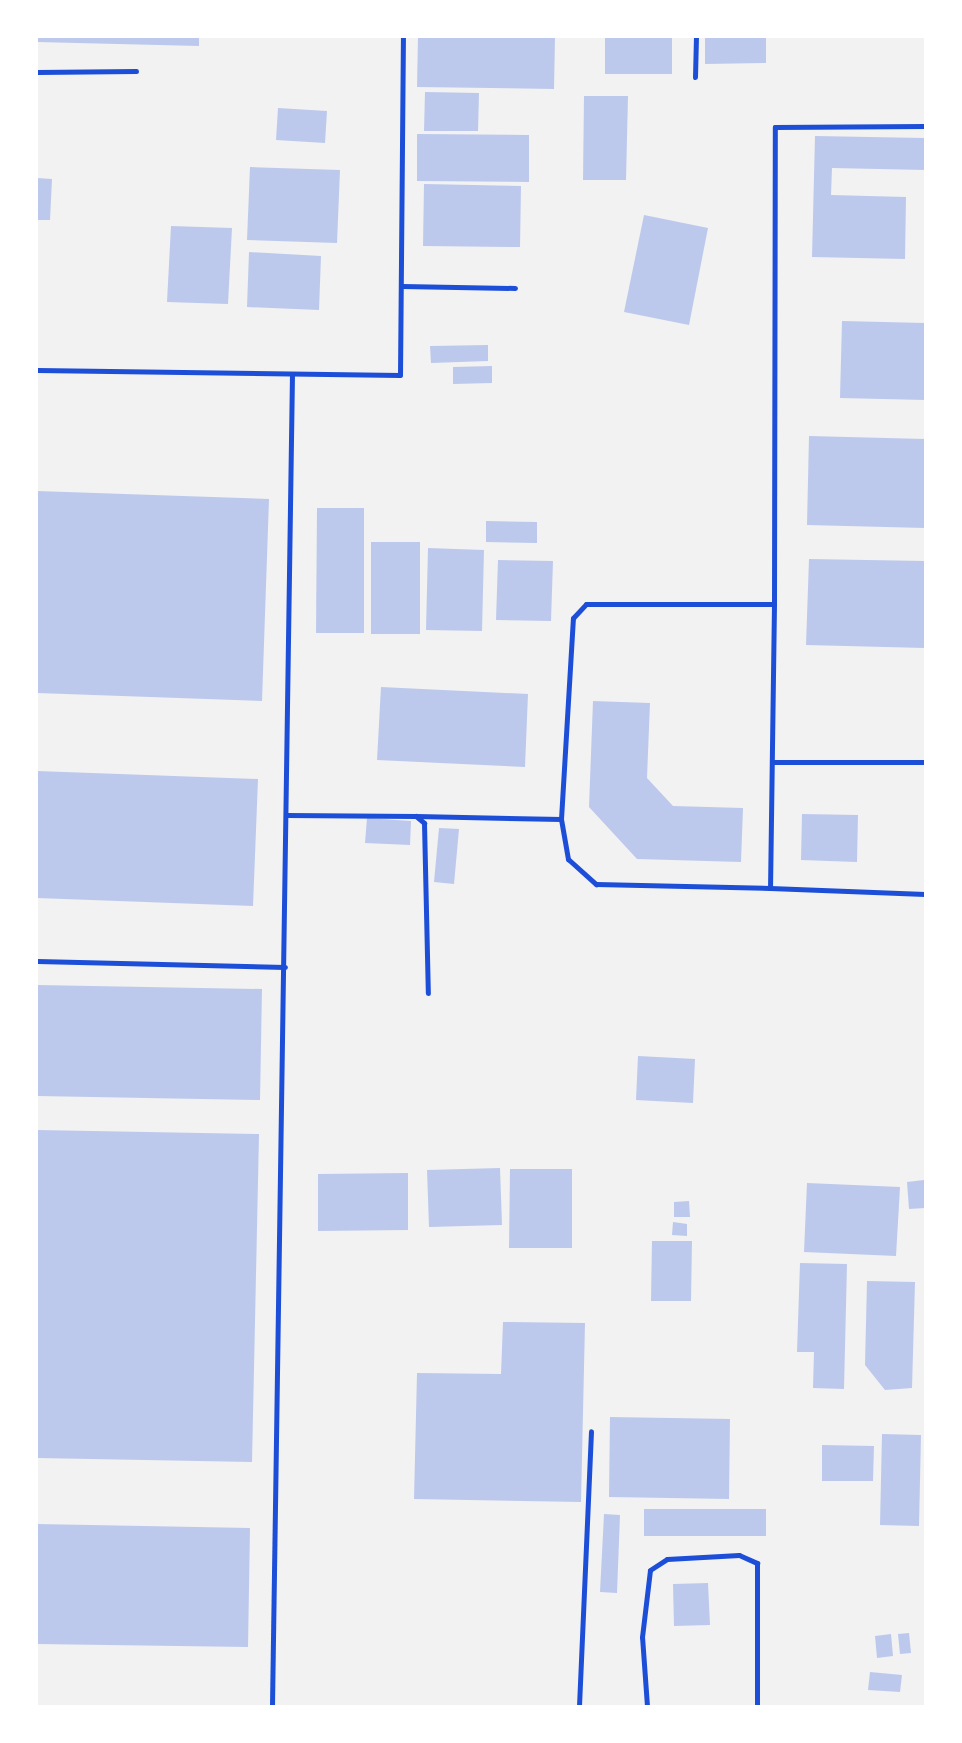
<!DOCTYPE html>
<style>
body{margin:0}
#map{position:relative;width:962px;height:1743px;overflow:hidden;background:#f2f2f2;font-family:"DM Sans",sans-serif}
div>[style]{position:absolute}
.building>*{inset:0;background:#bdc9ec}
.service>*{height:5px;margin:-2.5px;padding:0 2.5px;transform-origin:2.5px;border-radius:2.5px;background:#1d4ed8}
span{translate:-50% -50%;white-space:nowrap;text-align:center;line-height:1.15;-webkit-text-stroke:5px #fff;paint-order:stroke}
.frame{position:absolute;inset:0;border:38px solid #fff;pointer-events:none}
</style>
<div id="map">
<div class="building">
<i style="clip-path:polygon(37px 37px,199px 37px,199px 46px,37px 42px)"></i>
<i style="clip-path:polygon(418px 37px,555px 37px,554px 89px,417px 87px)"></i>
<i style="clip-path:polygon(605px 37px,672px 37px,672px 74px,605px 74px)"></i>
<i style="clip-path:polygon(705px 37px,766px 37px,766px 63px,705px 64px)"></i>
<i style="clip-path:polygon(425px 92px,479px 93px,478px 131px,424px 131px)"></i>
<i style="clip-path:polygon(584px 96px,628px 96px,626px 180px,583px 180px)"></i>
<i style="clip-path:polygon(278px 108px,327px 111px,325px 143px,276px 140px)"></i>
<i style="clip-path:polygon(417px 134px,529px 135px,529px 182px,417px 181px)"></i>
<i style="clip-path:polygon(815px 136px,925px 138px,925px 170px,832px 168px,831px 195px,906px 197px,905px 259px,812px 257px)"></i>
<i style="clip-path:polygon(250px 167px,340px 170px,337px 243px,247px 240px)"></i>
<i style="clip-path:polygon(37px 178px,52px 179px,50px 220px,37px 220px)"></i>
<i style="clip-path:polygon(424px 184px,521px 186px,520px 247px,423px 246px)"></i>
<i style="clip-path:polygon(644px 215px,708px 228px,689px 325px,624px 312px)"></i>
<i style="clip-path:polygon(171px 226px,232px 228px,228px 304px,167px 302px)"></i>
<i style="clip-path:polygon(249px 252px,321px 256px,319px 310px,247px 307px)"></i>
<i style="clip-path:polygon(842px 321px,925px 323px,925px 400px,840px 398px)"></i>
<i style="clip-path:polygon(488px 345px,488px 361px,431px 363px,430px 346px)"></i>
<i style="clip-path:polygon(492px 366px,492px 383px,453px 384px,453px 367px)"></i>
<i style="clip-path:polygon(809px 436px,925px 439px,925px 528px,807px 525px)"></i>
<i style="clip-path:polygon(37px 491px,269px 499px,262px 701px,37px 693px)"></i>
<i style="clip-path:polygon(317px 508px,364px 508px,364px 633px,316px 633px)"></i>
<i style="clip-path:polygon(486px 521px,537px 522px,537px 543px,486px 542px)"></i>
<i style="clip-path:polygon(371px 542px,420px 542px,420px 634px,371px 634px)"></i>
<i style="clip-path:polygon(428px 548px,484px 550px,482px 631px,426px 630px)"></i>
<i style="clip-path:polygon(809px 559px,925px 561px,925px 648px,806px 645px)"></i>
<i style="clip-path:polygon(498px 560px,553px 561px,551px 621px,496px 620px)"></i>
<i style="clip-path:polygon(381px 687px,528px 694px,525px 767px,377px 760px)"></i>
<i style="clip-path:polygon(593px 701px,650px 703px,647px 778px,673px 806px,743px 808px,741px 862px,637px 859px,589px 807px)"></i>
<i style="clip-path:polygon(37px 771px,258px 779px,253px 906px,37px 898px)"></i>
<i style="clip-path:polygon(802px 814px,858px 815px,857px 862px,801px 860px)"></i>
<i style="clip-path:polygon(367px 818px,411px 821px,410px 845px,365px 843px)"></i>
<i style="clip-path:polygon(439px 828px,459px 829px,454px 884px,434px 882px)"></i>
<i style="clip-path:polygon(37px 985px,262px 989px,260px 1100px,37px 1096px)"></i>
<i style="clip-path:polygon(638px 1056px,695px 1059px,693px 1103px,636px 1100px)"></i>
<i style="clip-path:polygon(37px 1130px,259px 1134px,252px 1462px,37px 1458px)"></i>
<i style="clip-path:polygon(500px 1168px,502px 1225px,429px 1227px,427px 1170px)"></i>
<i style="clip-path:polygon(510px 1169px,572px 1169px,572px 1248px,509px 1248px)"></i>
<i style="clip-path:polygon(408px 1173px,408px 1230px,318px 1231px,318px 1174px)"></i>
<i style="clip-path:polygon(924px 1180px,925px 1208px,909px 1209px,907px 1182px)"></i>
<i style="clip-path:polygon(807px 1183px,900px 1187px,896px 1256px,804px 1252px)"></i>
<i style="clip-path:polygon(689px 1201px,690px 1217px,674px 1217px,674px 1202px)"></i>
<i style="clip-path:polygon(673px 1222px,687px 1224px,687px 1236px,672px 1235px)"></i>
<i style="clip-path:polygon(652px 1241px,692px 1241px,691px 1301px,651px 1301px)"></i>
<i style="clip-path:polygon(800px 1263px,847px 1264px,844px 1389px,813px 1388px,814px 1352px,797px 1352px)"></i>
<i style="clip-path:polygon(867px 1281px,915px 1282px,912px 1388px,885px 1390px,865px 1365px)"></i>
<i style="clip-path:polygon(503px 1322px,585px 1323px,581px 1502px,414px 1499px,417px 1373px,501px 1374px)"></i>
<i style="clip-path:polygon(610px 1417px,730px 1419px,729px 1499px,609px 1497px)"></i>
<i style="clip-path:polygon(882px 1434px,921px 1435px,919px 1526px,880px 1525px)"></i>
<i style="clip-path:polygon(822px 1445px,874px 1446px,873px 1481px,822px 1481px)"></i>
<i style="clip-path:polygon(644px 1509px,766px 1509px,766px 1536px,644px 1536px)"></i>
<i style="clip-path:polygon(604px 1514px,620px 1515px,617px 1593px,600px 1592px)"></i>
<i style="clip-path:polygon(37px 1524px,250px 1528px,248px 1647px,37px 1644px)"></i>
<i style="clip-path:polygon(708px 1583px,710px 1625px,674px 1626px,673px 1584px)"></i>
<i style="clip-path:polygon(909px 1633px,911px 1653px,900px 1654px,898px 1634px)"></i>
<i style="clip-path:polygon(891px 1634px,893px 1656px,877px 1658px,875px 1636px)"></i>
<i style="clip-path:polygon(870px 1672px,902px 1675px,900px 1692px,868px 1690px)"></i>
</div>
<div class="service">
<i style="left:37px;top:72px;width:99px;rotate:-0.6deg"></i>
<i style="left:695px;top:77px;width:40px;rotate:-88.6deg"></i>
<i style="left:402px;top:286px;width:113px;rotate:1deg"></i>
<i style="left:37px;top:370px;width:363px;rotate:0.8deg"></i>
<i style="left:400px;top:375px;width:338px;rotate:-89.5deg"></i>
<i style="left:774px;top:604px;width:284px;rotate:90.8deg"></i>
<i style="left:770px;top:888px;width:155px;rotate:2.2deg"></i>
<i style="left:772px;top:762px;width:153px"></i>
<i style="left:287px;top:815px;width:129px;rotate:0.4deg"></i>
<i style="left:416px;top:816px;width:11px;rotate:41deg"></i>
<i style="left:424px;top:823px;width:170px;rotate:88.7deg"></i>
<i style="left:416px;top:816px;width:145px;rotate:1.2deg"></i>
<i style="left:561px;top:819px;width:201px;rotate:-86.6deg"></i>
<i style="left:573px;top:618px;width:19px;rotate:-47deg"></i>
<i style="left:586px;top:604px;width:188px"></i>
<i style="left:774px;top:604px;width:477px;rotate:-89.9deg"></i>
<i style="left:775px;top:127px;width:150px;rotate:-0.4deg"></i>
<i style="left:561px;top:819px;width:41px;rotate:80.1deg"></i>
<i style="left:568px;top:859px;width:38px;rotate:42deg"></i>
<i style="left:596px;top:884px;width:174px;rotate:1.3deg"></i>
<i style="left:37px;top:961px;width:248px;rotate:1.4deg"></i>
<i style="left:272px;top:1706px;width:1331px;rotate:-89.14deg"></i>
<i style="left:579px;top:1706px;width:275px;rotate:-87.5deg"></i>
<i style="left:647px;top:1706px;width:69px;rotate:-94.1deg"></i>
<i style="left:642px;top:1637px;width:67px;rotate:-83.2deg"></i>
<i style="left:650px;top:1570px;width:20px;rotate:-33deg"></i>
<i style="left:667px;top:1559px;width:72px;rotate:-3.2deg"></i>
<i style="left:739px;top:1555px;width:20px;rotate:24deg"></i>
<i style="left:757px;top:1563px;width:143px;rotate:90deg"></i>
</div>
<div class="frame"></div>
</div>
